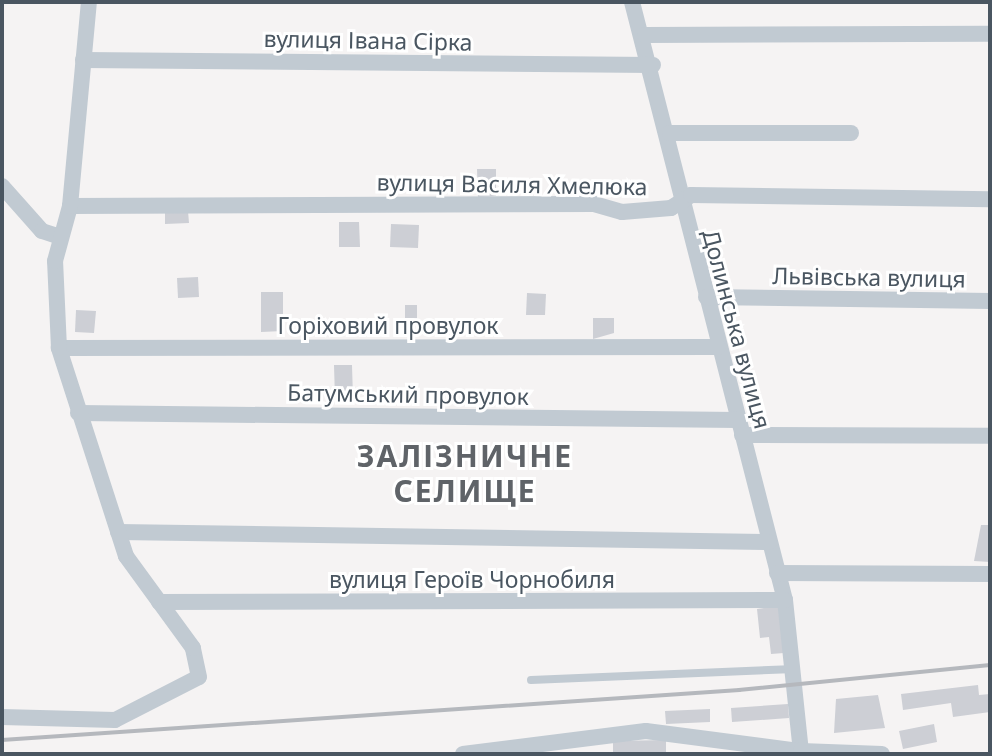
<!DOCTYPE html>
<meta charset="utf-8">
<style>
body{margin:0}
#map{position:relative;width:992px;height:756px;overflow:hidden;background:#f5f3f3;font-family:"Noto Sans",sans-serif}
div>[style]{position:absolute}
.building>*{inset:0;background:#cdcfd5}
.lane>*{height:8px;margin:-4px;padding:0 4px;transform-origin:4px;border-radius:4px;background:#c1cad2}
.street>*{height:16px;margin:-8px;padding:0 8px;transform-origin:8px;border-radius:8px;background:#c1cad2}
.rail>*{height:3.5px;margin:-1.75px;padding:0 1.75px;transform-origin:1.75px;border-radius:1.75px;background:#b5b8bd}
span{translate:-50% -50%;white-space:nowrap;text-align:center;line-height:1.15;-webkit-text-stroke:6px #fff;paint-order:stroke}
.street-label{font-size:23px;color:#4a5661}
.district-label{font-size:30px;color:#5f6368;font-weight:700;letter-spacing:2px}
.frame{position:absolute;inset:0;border:4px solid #4a5661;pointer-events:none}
</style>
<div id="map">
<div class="building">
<i style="clip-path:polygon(477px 169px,496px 169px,496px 196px,478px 197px)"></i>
<i style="clip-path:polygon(165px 211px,188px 211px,189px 223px,165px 224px)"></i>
<i style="clip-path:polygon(339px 222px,359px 222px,360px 247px,339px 247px)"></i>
<i style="clip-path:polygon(391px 224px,419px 225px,418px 248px,390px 247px)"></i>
<i style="clip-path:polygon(198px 277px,199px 297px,178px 298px,177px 278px)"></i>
<i style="clip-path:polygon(261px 292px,283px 292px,283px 331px,261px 332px)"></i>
<i style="clip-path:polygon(527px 293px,546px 294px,545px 315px,526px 315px)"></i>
<i style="clip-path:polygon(405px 305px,417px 305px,417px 323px,405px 323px)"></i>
<i style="clip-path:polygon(76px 310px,96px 311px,94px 333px,75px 332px)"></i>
<i style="clip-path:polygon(593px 318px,614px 318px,614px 333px,593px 339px)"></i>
<i style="clip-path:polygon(334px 365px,352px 365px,353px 398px,335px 399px)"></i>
<i style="clip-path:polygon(981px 525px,990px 525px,990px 562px,974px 561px)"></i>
<i style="clip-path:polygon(780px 606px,784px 653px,771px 654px,769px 637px,760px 638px,757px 609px)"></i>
<i style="clip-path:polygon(978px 685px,979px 695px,990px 694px,990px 712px,953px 717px,951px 703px,903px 710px,901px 694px)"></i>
<i style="clip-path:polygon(878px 695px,885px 728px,834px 733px,836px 699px)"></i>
<i style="clip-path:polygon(788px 704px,789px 718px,732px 722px,731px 708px)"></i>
<i style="clip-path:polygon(710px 709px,710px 722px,666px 724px,665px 711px)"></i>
<i style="clip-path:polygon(934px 724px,937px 742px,903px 749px,899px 731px)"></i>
<i style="clip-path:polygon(666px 740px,666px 754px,613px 754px,613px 741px)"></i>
</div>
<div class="lane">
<i style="left:531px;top:680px;width:264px;rotate:-2.4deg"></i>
</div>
<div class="street">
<i style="left:632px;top:2px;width:617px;rotate:75.65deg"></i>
<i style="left:785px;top:600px;width:152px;rotate:84deg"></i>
<i style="left:645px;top:35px;width:345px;rotate:-0.2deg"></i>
<i style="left:83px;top:60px;width:570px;rotate:0.5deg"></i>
<i style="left:670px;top:133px;width:181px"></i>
<i style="left:2px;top:186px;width:60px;rotate:48.4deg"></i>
<i style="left:42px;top:231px;width:19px;rotate:18deg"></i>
<i style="left:70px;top:206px;width:524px;rotate:-0.22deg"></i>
<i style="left:594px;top:204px;width:29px;rotate:16deg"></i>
<i style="left:622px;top:212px;width:49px;rotate:-4.7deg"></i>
<i style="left:671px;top:208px;width:24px;rotate:-33deg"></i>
<i style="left:691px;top:195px;width:299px;rotate:0.8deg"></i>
<i style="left:706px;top:297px;width:284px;rotate:0.8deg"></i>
<i style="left:59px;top:348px;width:659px;rotate:-0.09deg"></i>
<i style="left:78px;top:413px;width:660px;rotate:0.61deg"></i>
<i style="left:742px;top:435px;width:248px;rotate:0.2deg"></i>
<i style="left:118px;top:532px;width:651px;rotate:0.88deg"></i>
<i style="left:777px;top:573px;width:213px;rotate:0.3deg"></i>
<i style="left:159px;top:602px;width:626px;rotate:-0.18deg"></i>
<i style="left:2px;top:717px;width:113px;rotate:1.5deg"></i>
<i style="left:115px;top:720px;width:94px;rotate:-27.1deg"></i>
<i style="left:199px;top:677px;width:30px;rotate:-102deg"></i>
<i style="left:193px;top:648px;width:114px;rotate:-126.1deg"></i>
<i style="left:126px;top:556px;width:219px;rotate:-107.9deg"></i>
<i style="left:59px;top:348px;width:87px;rotate:-92.6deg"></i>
<i style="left:55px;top:261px;width:57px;rotate:-74.7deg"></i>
<i style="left:70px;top:206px;width:205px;rotate:-84.7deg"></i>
<i style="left:463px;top:754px;width:184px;rotate:-7.2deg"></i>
<i style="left:646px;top:731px;width:156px;rotate:7.4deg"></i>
<i style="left:801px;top:751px;width:81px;rotate:2.1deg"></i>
</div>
<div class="rail">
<i style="left:2px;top:740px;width:739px;rotate:-3.88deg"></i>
<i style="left:739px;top:690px;width:252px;rotate:-5.7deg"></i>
</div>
<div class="street-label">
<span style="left:368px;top:40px;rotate:1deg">вулиця Івана Сірка</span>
<span style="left:512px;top:184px;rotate:1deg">вулиця Василя Хмелюка</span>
<span style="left:869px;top:277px;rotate:1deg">Львівська вулиця</span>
<span style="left:388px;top:325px">Горіховий провулок</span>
<span style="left:737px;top:329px;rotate:75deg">Долинська вулиця</span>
<span style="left:408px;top:394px;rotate:1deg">Батумський провулок</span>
<span style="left:472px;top:579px">вулиця Героїв Чорнобиля</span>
</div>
<div class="district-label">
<span style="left:465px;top:473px">ЗАЛІЗНИЧНЕ<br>СЕЛИЩЕ</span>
</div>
<div class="frame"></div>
</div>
